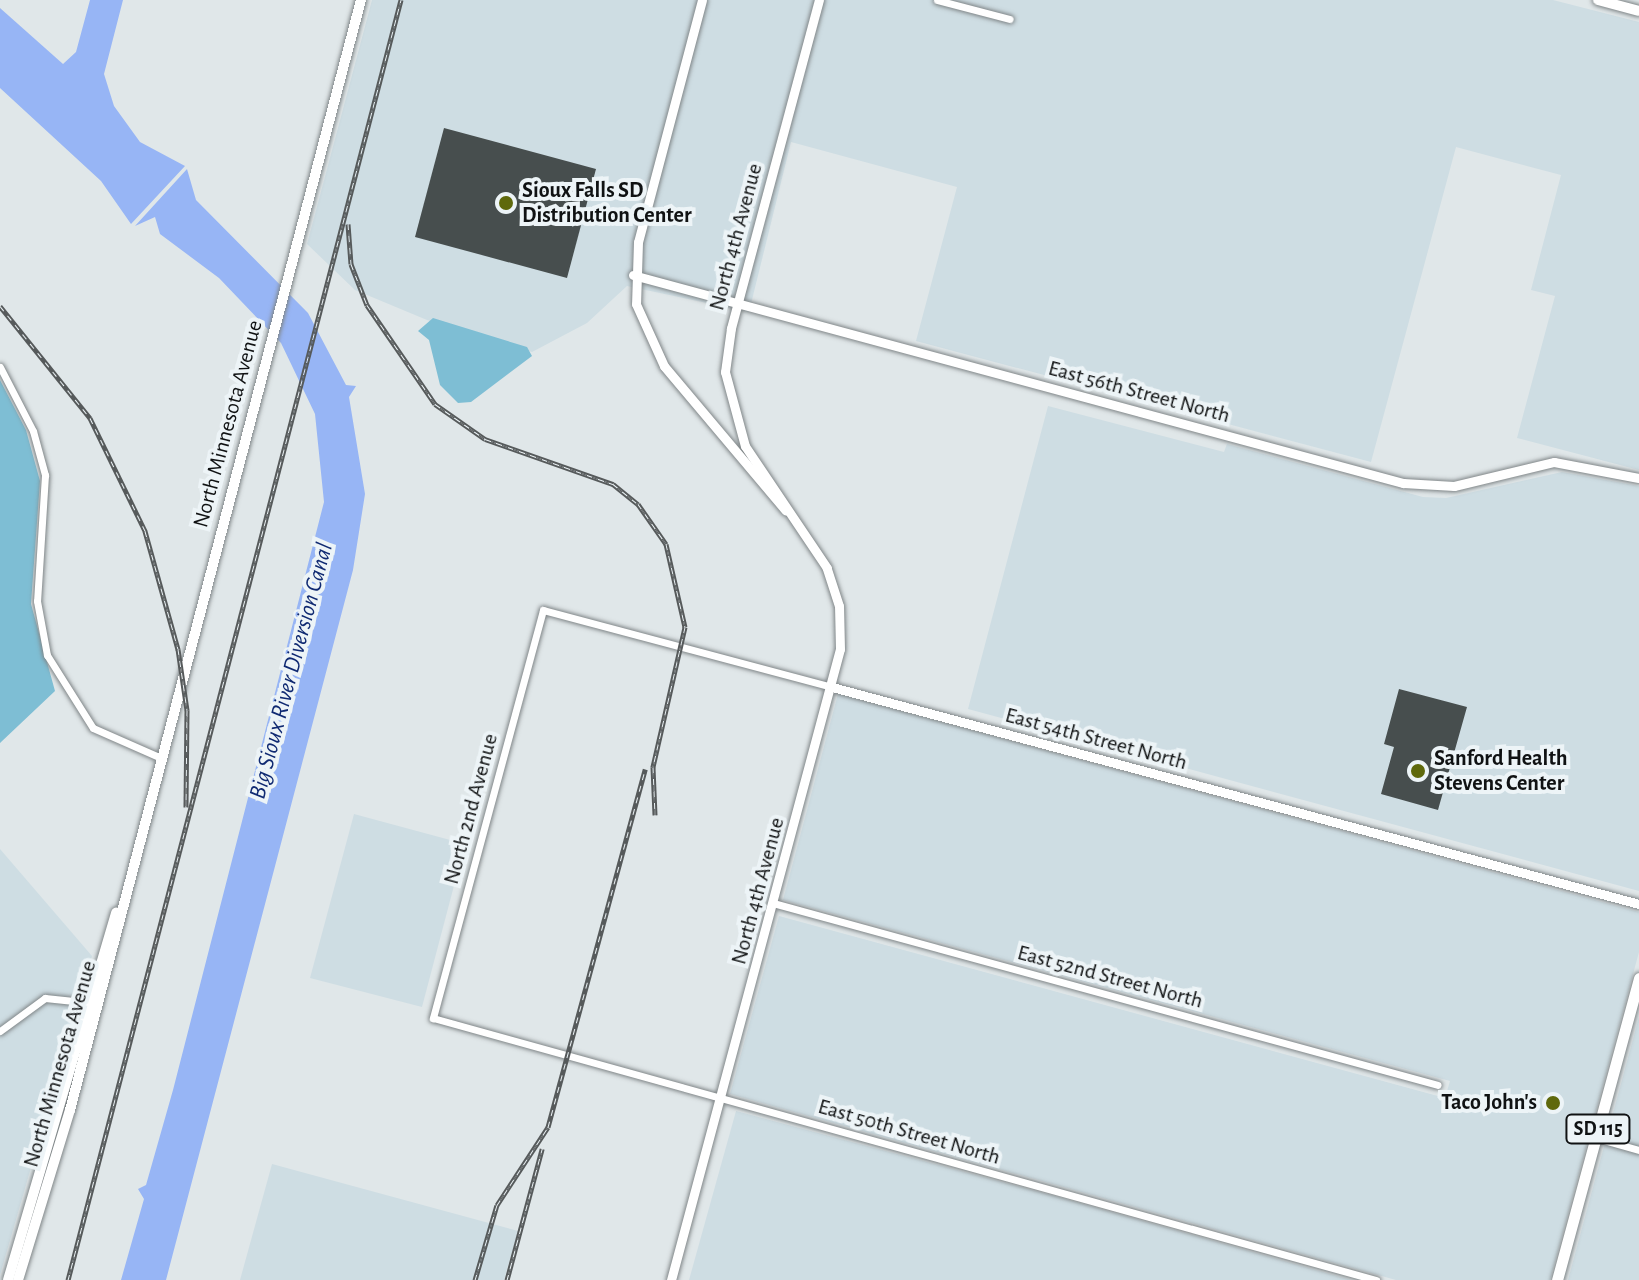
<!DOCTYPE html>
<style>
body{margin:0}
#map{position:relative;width:1639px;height:1280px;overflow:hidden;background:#e0e7e9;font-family:"Alegreya Sans",sans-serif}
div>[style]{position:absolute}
.built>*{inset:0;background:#cedde3}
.green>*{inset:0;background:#7ebed4}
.water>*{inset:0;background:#97b5f5}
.building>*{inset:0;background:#474e4e}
.roads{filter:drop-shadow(0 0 2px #808688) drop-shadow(0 0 2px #808688)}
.minor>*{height:7px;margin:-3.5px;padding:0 3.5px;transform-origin:3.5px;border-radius:3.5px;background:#fff}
.tertiary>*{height:9px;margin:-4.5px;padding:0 4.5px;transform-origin:4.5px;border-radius:4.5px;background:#fff}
.secondary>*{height:10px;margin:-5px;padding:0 5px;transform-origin:5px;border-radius:5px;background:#fff}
.primary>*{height:11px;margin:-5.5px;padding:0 5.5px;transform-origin:5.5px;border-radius:5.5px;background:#fff}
.rail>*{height:5px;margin-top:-2.5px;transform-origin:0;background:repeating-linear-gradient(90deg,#edf4f7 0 6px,#565a5b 0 12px);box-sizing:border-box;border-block:2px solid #565a5b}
.dots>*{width:22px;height:22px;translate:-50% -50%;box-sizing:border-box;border:4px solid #edf4f7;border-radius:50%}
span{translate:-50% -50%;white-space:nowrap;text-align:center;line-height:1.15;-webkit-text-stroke:8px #edf4f7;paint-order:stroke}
.shield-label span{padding:2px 6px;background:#edf4f7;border:2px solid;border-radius:6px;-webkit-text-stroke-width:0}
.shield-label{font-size:20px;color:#101213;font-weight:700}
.poi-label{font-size:22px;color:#101213;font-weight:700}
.left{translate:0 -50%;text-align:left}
.right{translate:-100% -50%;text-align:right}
.street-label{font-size:22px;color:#101213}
.water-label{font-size:24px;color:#102a72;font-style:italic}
</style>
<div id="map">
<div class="built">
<i style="clip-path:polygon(372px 0,1553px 0,1639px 22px,1639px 470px,1517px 438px,1555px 296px,1531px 290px,1561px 175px,1456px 147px,1371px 462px,916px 341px,957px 187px,791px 142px,749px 312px,627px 286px,587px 323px,532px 352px,427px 320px,355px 290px,307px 244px)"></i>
<i style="clip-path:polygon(1048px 406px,1224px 452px,1227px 444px,1423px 497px,1446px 498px,1562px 472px,1639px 486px,1639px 891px,968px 709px)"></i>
<i style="clip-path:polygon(838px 694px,1639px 912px,1639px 952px,1550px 1280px,1396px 1280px,730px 1094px,779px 916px,1445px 1098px,1450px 1081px,783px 900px)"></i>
<i style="clip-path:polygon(354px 814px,465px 844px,422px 1007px,310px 978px)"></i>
<i style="clip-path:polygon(0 849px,92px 956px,0 1275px)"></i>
<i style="clip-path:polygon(1639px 1017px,1639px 1280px,1568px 1280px)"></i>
<i style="clip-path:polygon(736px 1111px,1051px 1195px,1351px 1280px,689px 1280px)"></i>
<i style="clip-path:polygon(272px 1164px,518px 1231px,504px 1280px,240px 1280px)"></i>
</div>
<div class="green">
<i style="clip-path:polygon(433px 318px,527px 347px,532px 356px,471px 402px,458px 403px,440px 385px,429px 340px,418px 331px)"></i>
<i style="clip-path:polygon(0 380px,26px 430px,40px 481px,31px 604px,55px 691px,0 743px)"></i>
</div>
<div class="water">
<i style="clip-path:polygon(90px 0,123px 0,104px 74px,114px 106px,140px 142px,185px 166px,131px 224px,101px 181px,0 88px,0 8px,63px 64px,76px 52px)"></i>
<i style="clip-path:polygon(187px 169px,196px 200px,308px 313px,346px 385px,356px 386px,349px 397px,365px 494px,353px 570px,166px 1280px,121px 1280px,144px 1199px,138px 1189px,146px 1185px,173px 1090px,324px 502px,315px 414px,281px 343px,219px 278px,160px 234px,155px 217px,135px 226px)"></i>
</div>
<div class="building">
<i style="clip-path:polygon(444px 128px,596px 169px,567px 278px,415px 237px)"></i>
<i style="clip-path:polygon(1399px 689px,1467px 707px,1438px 810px,1381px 794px,1394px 747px,1384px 744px)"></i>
</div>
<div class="roads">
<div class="minor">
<i style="left:937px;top:0;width:75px;rotate:14.6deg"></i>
<i style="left:0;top:367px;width:72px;rotate:62.7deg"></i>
<i style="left:33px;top:431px;width:46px;rotate:74.7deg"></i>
<i style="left:45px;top:475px;width:126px;rotate:93.6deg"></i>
<i style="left:37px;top:601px;width:55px;rotate:79.5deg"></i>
<i style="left:47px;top:655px;width:86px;rotate:57.8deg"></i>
<i style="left:93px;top:728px;width:72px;rotate:23.7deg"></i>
<i style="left:832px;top:687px;width:299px;rotate:-165.1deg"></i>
<i style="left:543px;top:610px;width:423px;rotate:105.1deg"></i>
<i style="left:433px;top:1018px;width:979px;rotate:15.53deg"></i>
<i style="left:773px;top:903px;width:689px;rotate:15.31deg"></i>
<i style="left:0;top:1031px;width:56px;rotate:-36.3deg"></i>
<i style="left:45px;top:998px;width:48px;rotate:5.9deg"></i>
<i style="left:1596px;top:1138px;width:45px;rotate:15.6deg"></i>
</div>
<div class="tertiary">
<i style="left:702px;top:0;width:250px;rotate:104.8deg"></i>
<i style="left:638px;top:242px;width:62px;rotate:91.8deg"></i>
<i style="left:636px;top:304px;width:68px;rotate:65.7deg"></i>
<i style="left:664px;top:366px;width:189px;rotate:49.9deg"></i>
<i style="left:633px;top:275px;width:798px;rotate:15.12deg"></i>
<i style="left:1403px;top:483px;width:51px;rotate:3.4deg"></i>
<i style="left:1454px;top:486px;width:103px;rotate:-13.5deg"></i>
<i style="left:1554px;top:462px;width:86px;rotate:10.7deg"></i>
<i style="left:832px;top:687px;width:836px;rotate:15.05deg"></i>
<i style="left:671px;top:1280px;width:653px;rotate:-75.01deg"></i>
<i style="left:840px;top:649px;width:43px;rotate:-91.3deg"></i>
<i style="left:839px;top:606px;width:40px;rotate:-108deg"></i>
<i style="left:827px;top:568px;width:147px;rotate:-123.9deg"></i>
<i style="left:745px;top:446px;width:77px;rotate:-105.1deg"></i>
<i style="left:725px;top:372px;width:44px;rotate:-82.2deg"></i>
<i style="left:731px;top:328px;width:340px;rotate:-75deg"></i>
</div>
<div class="secondary">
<i style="left:1598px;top:0;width:42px;rotate:15deg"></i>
<i style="left:8px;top:1280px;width:383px;rotate:-73.6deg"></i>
<i style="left:18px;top:1280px;width:178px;rotate:-73deg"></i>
<i style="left:70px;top:1110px;width:1148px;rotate:-75.31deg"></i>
</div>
<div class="primary">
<i style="left:1557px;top:1280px;width:313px;rotate:-74.8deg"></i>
</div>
</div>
<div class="rail">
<i style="left:348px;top:224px;width:40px;rotate:85.7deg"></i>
<i style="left:351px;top:264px;width:44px;rotate:68.7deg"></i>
<i style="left:367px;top:305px;width:120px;rotate:55.5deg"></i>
<i style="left:435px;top:404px;width:61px;rotate:35deg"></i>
<i style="left:485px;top:439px;width:136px;rotate:19.4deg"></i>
<i style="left:613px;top:484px;width:32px;rotate:39deg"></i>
<i style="left:638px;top:504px;width:49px;rotate:55deg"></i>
<i style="left:666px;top:544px;width:85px;rotate:77.1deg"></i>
<i style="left:685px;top:627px;width:144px;rotate:102.9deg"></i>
<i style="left:653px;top:767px;width:48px;rotate:87.6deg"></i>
<i style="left:0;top:306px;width:144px;rotate:51.2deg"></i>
<i style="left:90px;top:418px;width:126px;rotate:64deg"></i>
<i style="left:145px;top:531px;width:123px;rotate:74.4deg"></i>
<i style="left:178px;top:649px;width:62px;rotate:81.6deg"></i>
<i style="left:187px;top:710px;width:97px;rotate:90.6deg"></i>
<i style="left:68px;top:1280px;width:1323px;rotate:-75.42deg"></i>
<i style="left:475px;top:1280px;width:78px;rotate:-73.7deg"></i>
<i style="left:497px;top:1205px;width:93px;rotate:-56.8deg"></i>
<i style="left:548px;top:1127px;width:371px;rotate:-74.8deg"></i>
<i style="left:507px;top:1280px;width:136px;rotate:-75deg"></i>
</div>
<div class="dots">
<i style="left:506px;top:203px;background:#5f690c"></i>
<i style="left:1418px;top:771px;background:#5f690c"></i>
<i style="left:1553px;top:1103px;background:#5f690c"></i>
</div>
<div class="shield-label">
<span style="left:1598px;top:1129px">SD 115</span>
</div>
<div class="poi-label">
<span class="left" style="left:522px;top:203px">Sioux Falls SD<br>Distribution Center</span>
<span class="left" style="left:1434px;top:771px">Sanford Health<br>Stevens Center</span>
<span class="right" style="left:1537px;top:1103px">Taco John's</span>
</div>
<div class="street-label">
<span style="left:736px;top:237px;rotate:-75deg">North 4th Avenue</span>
<span style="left:1139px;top:392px;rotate:15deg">East 56th Street North</span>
<span style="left:228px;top:424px;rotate:-75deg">North Minnesota Avenue</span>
<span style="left:1096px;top:739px;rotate:15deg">East 54th Street North</span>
<span style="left:471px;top:809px;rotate:-75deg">North 2nd Avenue</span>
<span style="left:758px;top:891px;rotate:-75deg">North 4th Avenue</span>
<span style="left:1110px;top:977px;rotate:15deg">East 52nd Street North</span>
<span style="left:60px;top:1064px;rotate:-74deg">North Minnesota Avenue</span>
<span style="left:909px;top:1132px;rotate:16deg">East 50th Street North</span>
</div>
<div class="water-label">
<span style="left:292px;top:671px;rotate:-75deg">Big Sioux River Diversion Canal</span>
</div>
</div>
